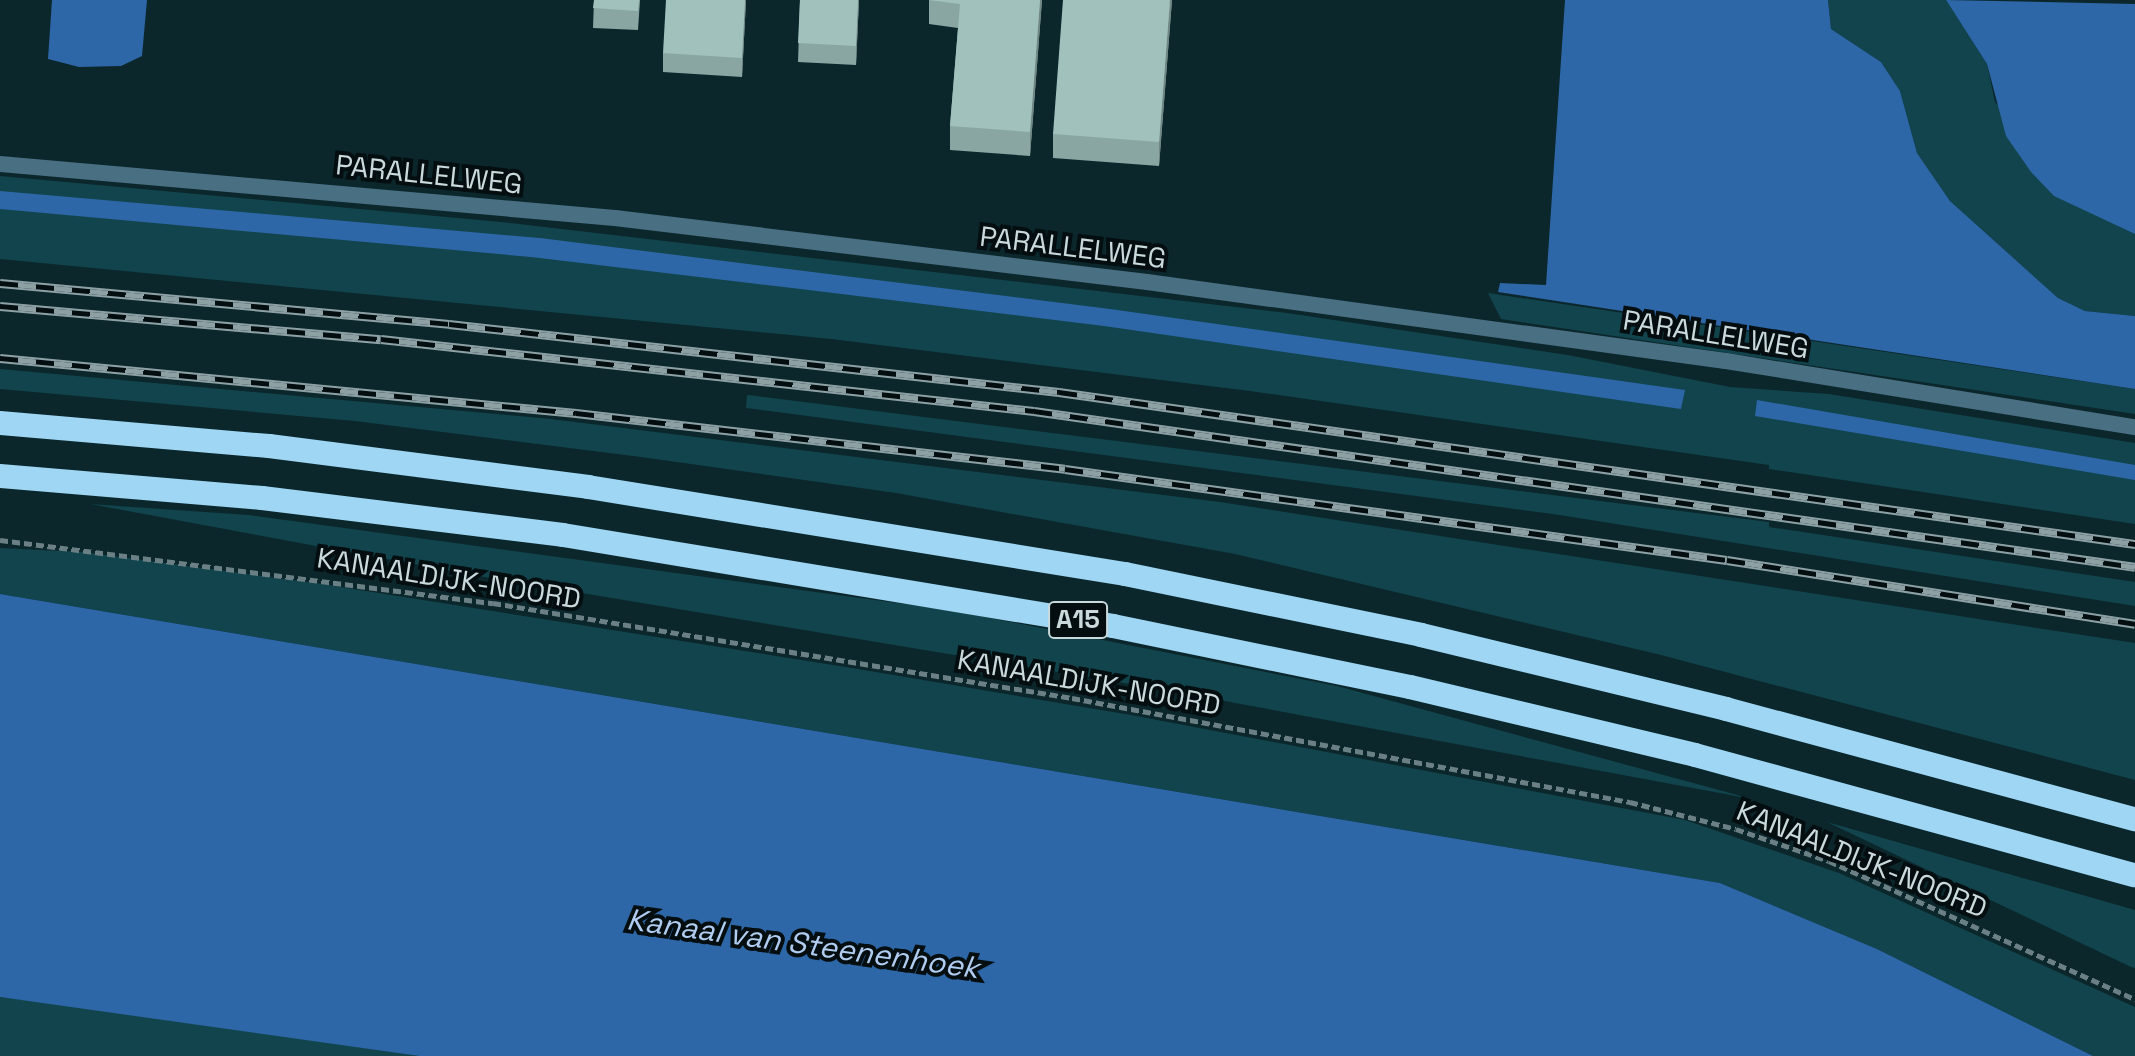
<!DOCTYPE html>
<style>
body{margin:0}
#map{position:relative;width:2135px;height:1056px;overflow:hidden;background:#0b272c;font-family:"Space Grotesk",sans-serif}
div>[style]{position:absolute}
.green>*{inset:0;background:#11444c}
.water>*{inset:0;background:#2d67a7}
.path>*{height:5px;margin-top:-2.5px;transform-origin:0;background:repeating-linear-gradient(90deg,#6a8084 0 8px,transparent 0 12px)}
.street>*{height:16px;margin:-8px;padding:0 8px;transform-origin:8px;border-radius:8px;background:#496f83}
.highway>*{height:24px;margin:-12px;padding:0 12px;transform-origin:12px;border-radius:12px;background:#9ed6f4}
.rail>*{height:9px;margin-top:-4.5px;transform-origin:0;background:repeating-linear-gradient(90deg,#040e10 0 18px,#8da1a5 0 36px);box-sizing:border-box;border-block:2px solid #8da1a5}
.wall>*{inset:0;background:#8aa6a3}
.shaded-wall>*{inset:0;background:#718784}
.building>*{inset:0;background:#a1c1bd}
span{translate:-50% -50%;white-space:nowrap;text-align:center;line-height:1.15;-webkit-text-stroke:8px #040e10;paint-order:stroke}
.shield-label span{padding:2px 6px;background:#040e10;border:2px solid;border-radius:6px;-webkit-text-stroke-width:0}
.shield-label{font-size:26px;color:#c9d9dc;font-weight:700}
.street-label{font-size:28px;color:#c9d9dc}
.water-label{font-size:30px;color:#b0cdf1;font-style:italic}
</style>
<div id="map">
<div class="green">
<i style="clip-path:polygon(1828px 0,1946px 0,1987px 64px,1995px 102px,2098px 215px,2135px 234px,2135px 316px,2085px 311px,2058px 298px,1950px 201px,1917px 153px,1900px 91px,1881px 62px,1831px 29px)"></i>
<i style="clip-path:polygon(0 176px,501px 222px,1287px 313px,1568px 355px,1730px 387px,1829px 394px,2135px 443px,2135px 524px,1769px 469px,1769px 465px,1250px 391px,831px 339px,0 259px)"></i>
<i style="clip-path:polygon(1488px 293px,2135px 389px,2135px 414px,1501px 319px)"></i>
<i style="clip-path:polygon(0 369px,551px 419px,1220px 502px,2135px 643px,2135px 780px,1661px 655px,1235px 554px,896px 493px,641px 457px,355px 421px,0 389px)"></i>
<i style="clip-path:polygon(747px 395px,1769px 522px,1769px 527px,2135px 582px,2135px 606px,1553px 514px,746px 408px)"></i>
<i style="clip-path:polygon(90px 504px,248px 515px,949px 610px,1337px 686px,1752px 799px,1160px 689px,473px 575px)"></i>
<i style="clip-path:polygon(0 548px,83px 552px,322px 584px,852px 668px,1131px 715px,1685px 820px,1839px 873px,2135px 1007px,2135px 1056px,2093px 1056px,1877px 949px,1720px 883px,0 594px)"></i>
<i style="clip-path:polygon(1827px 822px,2135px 910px,2135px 968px,2131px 967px)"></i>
<i style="clip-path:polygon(0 997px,85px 1007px,419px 1056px,0 1056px)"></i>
</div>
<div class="water">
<i style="clip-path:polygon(52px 0,147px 0,142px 56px,121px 66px,79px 67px,48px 59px)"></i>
<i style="clip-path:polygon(1565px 0,1828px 0,1831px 29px,1881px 62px,1900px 91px,1917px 153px,1950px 201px,2058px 298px,2085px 311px,2135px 316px,2135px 389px,1498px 292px,1500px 283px,1546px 285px)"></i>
<i style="clip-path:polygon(1946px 0,2135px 4px,2135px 234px,2054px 196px,2031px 172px,2006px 136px,1987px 64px)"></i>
<i style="clip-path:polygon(0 191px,540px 238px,1110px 309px,1685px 390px,1681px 409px,1104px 326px,784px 287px,531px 257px,0 209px)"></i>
<i style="clip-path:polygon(1757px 400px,2135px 465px,2135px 480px,1755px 416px)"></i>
<i style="clip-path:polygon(0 594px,1720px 883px,1877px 949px,2093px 1056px,419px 1056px,0 997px)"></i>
</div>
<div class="path">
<i style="left:0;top:540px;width:497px;rotate:7.3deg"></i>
<i style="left:493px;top:603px;width:587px;rotate:9.32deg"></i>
<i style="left:1072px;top:698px;width:568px;rotate:10.56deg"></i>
<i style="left:1630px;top:802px;width:109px;rotate:14.3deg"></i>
<i style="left:1736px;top:829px;width:98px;rotate:19deg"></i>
<i style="left:1829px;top:861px;width:336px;rotate:24.3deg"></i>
</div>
<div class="street">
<i style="left:0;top:164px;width:617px;rotate:5.02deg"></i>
<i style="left:615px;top:218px;width:536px;rotate:6.86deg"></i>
<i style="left:1147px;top:282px;width:584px;rotate:7.77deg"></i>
<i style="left:1726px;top:361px;width:414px;rotate:9.2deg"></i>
</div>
<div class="highway">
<i style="left:0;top:423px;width:270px;rotate:4.9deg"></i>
<i style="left:269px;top:446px;width:322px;rotate:7.3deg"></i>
<i style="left:588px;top:487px;width:544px;rotate:9.2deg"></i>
<i style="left:1125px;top:574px;width:302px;rotate:11.6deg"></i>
<i style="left:1421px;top:635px;width:314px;rotate:13.6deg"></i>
<i style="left:1726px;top:709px;width:424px;rotate:15.1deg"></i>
<i style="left:0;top:476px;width:263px;rotate:4.8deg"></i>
<i style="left:262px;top:498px;width:303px;rotate:7deg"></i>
<i style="left:563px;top:535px;width:557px;rotate:9.39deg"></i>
<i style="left:1113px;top:626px;width:303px;rotate:11.6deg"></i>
<i style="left:1410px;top:687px;width:293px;rotate:13.4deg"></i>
<i style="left:1695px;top:755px;width:456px;rotate:15.3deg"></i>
</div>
<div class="rail">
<i style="left:0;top:283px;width:451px;rotate:5.2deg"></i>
<i style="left:449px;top:324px;width:614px;rotate:6.36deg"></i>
<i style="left:1059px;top:392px;width:1087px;rotate:8.04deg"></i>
<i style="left:0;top:306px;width:382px;rotate:5deg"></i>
<i style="left:381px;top:339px;width:657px;rotate:6.29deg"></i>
<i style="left:1034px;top:411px;width:1112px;rotate:8.06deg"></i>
<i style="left:0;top:358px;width:579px;rotate:5.45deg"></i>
<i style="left:576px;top:413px;width:492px;rotate:6.5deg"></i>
<i style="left:1065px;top:469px;width:668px;rotate:7.83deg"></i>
<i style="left:1727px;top:560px;width:413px;rotate:8.9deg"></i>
</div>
<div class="wall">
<i style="clip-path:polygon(594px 0,640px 0,638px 30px,593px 28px)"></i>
<i style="clip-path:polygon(746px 0,742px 77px,663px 72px,663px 53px)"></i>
<i style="clip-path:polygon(800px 0,859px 0,856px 65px,798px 62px)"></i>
<i style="clip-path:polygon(929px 0,1042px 0,1030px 156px,950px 150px,950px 126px,958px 28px,929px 24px)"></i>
<i style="clip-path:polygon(1172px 0,1159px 166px,1053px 158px,1053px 134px)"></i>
</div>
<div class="shaded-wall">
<i style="clip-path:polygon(745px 0,746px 0,742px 77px,742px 58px)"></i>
<i style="clip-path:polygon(858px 0,859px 0,856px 65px,856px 46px)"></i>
<i style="clip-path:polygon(1040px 0,1042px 0,1030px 156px,1030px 132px)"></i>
<i style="clip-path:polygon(1170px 0,1172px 0,1159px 166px,1159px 142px)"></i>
</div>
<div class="building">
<i style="clip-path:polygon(594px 0,639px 0,638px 11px,593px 8px)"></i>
<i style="clip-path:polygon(666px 0,745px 0,742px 58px,663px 53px)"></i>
<i style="clip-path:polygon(800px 0,858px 0,856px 46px,798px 43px)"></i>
<i style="clip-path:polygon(929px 0,1040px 0,1030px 132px,950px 126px,960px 4px)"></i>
<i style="clip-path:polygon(1063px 0,1170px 0,1159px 142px,1053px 134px)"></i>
</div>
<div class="shield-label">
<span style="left:1078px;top:620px">A15</span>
</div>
<div class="street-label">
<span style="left:429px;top:174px;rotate:6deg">PARALLELWEG</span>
<span style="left:1073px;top:247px;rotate:7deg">PARALLELWEG</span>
<span style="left:1716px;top:334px;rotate:9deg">PARALLELWEG</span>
<span style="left:449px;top:578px;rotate:9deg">KANAALDIJK-NOORD</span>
<span style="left:1089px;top:682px;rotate:10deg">KANAALDIJK-NOORD</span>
<span style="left:1862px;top:859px;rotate:22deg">KANAALDIJK-NOORD</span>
</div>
<div class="water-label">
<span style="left:803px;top:944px;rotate:8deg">Kanaal van Steenenhoek</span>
</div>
</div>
